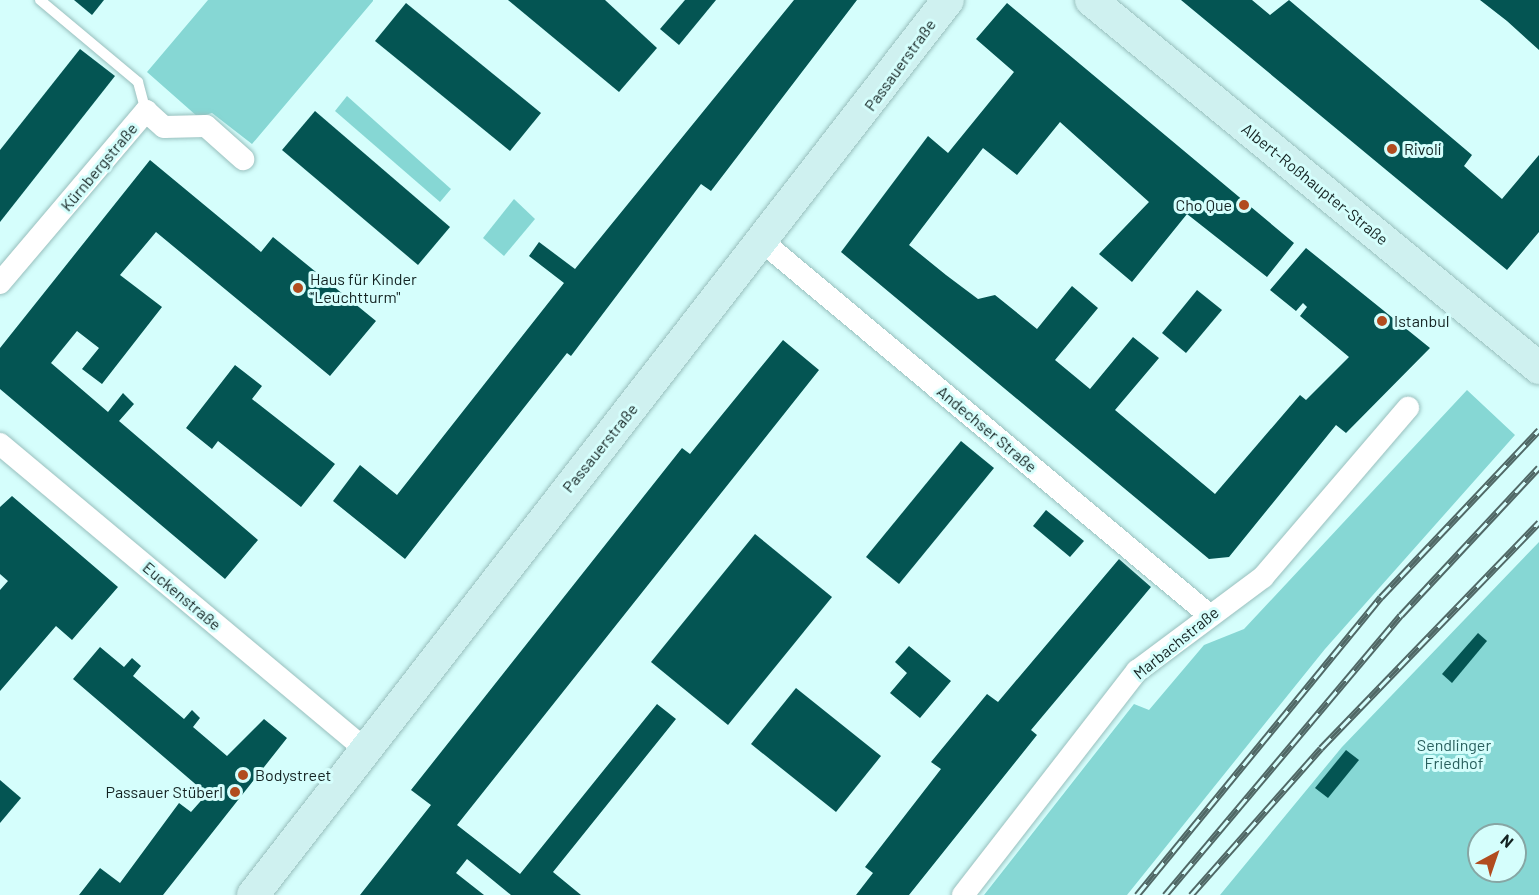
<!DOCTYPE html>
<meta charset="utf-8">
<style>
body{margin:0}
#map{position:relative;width:1539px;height:895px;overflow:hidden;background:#d5fefc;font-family:Barlow,sans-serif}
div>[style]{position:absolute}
.green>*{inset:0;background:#86d7d4}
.building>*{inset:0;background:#045553}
.roads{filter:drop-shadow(0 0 2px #98bfbd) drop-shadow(0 0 2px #98bfbd)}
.lane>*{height:10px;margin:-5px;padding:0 5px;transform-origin:5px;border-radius:5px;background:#fff}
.street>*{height:22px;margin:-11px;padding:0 11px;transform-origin:11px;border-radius:11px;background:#fff}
.secondary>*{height:32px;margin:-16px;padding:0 16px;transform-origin:16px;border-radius:16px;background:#cff1f0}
.rail>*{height:7px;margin-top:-3.5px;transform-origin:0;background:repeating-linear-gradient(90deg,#d5fefc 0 14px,#506866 0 28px);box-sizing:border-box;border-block:2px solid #506866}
.dots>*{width:16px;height:16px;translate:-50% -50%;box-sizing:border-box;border:3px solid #d5fefc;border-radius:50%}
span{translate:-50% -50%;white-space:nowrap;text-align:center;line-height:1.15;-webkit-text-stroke:6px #d5fefc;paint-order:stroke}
.street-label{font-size:16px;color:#132221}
.poi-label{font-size:16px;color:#132221}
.left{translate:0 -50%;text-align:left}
.right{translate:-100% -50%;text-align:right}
.park-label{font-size:16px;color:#285f5d}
.north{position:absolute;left:1467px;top:823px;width:60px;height:60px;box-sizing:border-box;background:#d5fefc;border:2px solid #87a6a4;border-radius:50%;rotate:40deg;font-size:16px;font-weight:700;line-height:24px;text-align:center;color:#132221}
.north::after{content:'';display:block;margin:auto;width:21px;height:27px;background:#b14c1f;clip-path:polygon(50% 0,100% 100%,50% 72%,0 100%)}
</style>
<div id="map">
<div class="green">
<i style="clip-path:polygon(208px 0,373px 0,373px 1px,252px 144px,212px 113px,198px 117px,147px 72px)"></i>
<i style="clip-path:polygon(347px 96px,451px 189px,440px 202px,335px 111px)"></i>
<i style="clip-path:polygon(514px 199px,535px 219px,504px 256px,483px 238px)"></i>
<i style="clip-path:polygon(1467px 390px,1515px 435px,1325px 649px,1127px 895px,984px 895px,1134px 704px,1149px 710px,1204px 645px,1244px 629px)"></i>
<i style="clip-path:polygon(evenodd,1539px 542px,1539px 895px,1220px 895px,1342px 747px,1539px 542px,1479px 835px,1515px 835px,1515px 871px,1479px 871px,1479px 835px)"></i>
</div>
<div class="building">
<i style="clip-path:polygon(74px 0,104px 0,92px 15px)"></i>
<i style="clip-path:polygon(508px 0,605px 0,657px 48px,619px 92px)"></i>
<i style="clip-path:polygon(685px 0,716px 0,679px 45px,660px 29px)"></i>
<i style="clip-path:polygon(794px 0,857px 0,711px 191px,701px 184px,571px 356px,567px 353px,405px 559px,333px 501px,360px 465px,397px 495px,564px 283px,529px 256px,539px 242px,575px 269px)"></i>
<i style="clip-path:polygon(1181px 0,1252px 0,1270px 15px,1289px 0,1472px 155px,1464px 166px,1502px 199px,1539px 155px,1539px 232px,1507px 270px)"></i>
<i style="clip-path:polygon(1480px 0,1539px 0,1539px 50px,1507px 21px)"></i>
<i style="clip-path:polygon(406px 3px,541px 113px,510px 151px,375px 41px)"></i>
<i style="clip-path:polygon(1007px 3px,1294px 243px,1267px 277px,1187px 214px,1132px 282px,1099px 254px,1149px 202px,1060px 122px,1017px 175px,983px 148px,909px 245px,946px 275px,978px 299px,995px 295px,1037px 329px,1072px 286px,1098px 308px,1055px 360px,1090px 389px,1133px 337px,1159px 358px,1115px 410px,1215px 494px,1300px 395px,1306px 400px,1349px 357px,1300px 316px,1307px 307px,1303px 303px,1296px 311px,1270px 290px,1306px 248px,1430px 348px,1346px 433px,1336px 425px,1229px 557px,1209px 559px,841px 252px,928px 136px,948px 153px,1014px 72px,976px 39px)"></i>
<i style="clip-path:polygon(80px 49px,115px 76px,0 222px,0 150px)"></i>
<i style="clip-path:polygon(315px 111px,450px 227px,418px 265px,282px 150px)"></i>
<i style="clip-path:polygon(150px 160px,261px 252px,273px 237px,376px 321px,330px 376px,156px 232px,120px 275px,162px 307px,102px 384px,82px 369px,99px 348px,77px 331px,51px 363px,108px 412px,123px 393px,134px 404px,119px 421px,258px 540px,225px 579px,0 389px,0 348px)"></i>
<i style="clip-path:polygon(1197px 290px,1222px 310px,1186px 353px,1162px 333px)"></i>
<i style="clip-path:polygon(783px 340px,819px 370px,457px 825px,520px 874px,657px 704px,676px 719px,553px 872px,581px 895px,511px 895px,467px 859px,456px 873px,484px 895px,360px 895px,431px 805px,411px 790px,682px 448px,690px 454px)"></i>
<i style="clip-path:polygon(235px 365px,262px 386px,252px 399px,335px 464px,301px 507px,218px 441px,212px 449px,186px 428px)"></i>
<i style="clip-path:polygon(961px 441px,994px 468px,899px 584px,866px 557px)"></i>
<i style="clip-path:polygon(12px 496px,118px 587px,72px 640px,56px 626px,0 691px,0 590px,8px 581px,0 574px,0 507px)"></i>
<i style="clip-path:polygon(1046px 510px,1084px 541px,1070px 557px,1033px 526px)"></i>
<i style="clip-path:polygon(755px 534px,832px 597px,728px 725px,651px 662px)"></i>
<i style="clip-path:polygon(1119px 559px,1151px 587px,1031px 730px,1037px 735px,909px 895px,856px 895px,873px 873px,865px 867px,941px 769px,931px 762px,987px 694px,998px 702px)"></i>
<i style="clip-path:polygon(1478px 633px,1487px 641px,1452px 683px,1442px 674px)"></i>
<i style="clip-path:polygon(909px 646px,951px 681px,920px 718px,890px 693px,907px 673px,895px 662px)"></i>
<i style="clip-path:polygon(100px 647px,124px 667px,132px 658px,141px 666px,133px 676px,184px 719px,192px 710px,200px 718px,193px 727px,227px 756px,264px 719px,287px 738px,163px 895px,79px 895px,100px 868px,120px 883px,179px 803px,191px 812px,207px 794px,73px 679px)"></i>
<i style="clip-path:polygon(796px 688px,881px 756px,836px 812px,751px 744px)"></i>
<i style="clip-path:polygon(1346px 750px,1359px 760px,1328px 798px,1315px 788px)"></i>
<i style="clip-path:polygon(0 780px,21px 798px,0 823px)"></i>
</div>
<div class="roads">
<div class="lane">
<i style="left:40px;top:0;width:128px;rotate:39.9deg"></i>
<i style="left:138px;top:82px;width:30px;rotate:75deg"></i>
</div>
<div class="street">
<i style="left:764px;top:243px;width:580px;rotate:39.89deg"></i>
<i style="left:0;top:283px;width:226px;rotate:-49.7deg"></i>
<i style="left:146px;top:111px;width:24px;rotate:42deg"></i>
<i style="left:164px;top:127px;width:42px;rotate:-1.4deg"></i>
<i style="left:206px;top:126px;width:50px;rotate:41.7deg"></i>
<i style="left:0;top:444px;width:474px;rotate:39.9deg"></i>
<i style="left:963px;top:895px;width:284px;rotate:-52.2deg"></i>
<i style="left:1137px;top:671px;width:157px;rotate:-36.7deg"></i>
<i style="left:1263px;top:577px;width:223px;rotate:-49.4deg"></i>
</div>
<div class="secondary">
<i style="left:1091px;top:0;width:580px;rotate:39.4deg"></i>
<i style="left:253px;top:895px;width:1133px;rotate:-52.17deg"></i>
</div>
</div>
<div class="rail">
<i style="left:1137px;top:895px;width:385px;rotate:-50.7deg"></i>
<i style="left:1381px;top:597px;width:230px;rotate:-46.6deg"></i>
<i style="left:1165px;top:895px;width:366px;rotate:-49.9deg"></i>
<i style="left:1401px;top:615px;width:202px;rotate:-47deg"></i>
<i style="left:1191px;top:895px;width:196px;rotate:-48.5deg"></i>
<i style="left:1321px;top:748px;width:314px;rotate:-46deg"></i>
</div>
<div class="dots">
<i style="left:1392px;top:149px;background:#b14c1f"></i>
<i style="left:1244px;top:205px;background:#b14c1f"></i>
<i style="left:298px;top:288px;background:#b14c1f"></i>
<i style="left:1382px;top:321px;background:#b14c1f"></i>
<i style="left:243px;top:775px;background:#b14c1f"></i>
<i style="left:235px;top:792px;background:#b14c1f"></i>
</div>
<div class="street-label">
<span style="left:900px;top:65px;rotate:-54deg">Passauerstraße</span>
<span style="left:99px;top:167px;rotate:-50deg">Kürnbergstraße</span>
<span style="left:1315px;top:184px;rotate:39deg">Albert-Roßhaupter-Straße</span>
<span style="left:987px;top:429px;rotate:40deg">Andechser Straße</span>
<span style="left:600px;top:448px;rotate:-51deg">Passauerstraße</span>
<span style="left:182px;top:596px;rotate:40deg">Euckenstraße</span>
<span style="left:1176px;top:643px;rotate:-39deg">Marbachstraße</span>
</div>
<div class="poi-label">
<span class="left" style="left:1404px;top:149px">Rivoli</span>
<span class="right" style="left:1232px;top:205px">Cho Que</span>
<span class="left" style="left:310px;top:288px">Haus für Kinder<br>"Leuchtturm"</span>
<span class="left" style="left:1394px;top:321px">Istanbul</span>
<span class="left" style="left:255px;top:775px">Bodystreet</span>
<span class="right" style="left:223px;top:792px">Passauer Stüberl</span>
</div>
<div class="park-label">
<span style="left:1454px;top:754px">Sendlinger<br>Friedhof</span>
</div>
<div class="north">N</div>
</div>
